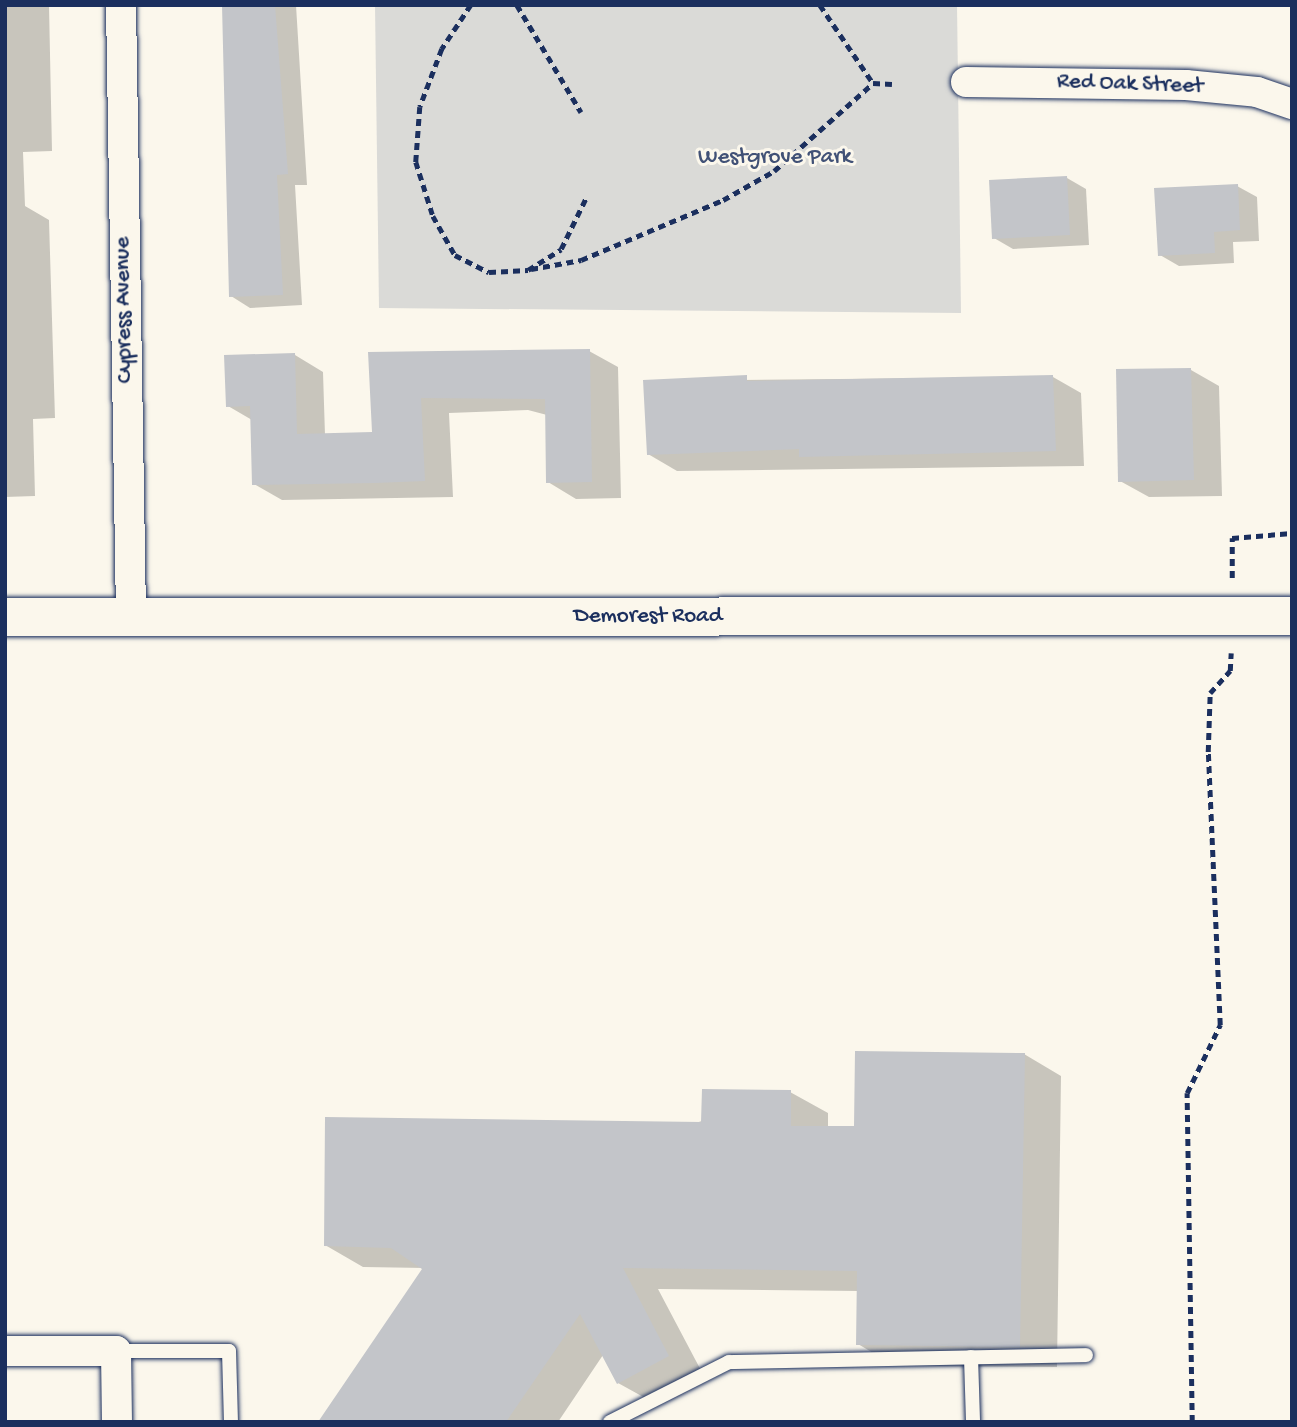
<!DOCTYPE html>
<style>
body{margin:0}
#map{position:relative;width:1297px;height:1427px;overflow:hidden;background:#fbf7ec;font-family:"Gochi Hand",sans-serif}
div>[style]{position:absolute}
.green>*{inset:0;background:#dadad7}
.shadow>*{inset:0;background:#0003}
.building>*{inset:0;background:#c3c5c9}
.path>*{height:4.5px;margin-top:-2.25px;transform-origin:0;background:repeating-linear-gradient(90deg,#1b2f5e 0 7px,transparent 0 12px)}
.roads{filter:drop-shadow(0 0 2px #1b2f5e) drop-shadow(0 0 2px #1b2f5e)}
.lane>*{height:14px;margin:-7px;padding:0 7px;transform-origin:7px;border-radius:7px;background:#fbf7ec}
.street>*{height:30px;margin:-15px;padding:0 15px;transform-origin:15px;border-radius:15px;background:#fbf7ec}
.secondary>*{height:38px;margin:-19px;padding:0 19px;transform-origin:19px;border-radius:19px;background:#fbf7ec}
span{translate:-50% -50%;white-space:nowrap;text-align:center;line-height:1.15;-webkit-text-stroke:6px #fbf7ec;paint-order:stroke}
.street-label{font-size:23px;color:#1b2f5e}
.park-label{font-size:23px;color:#415176}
.frame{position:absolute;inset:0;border:7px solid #1b2f5e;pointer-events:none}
</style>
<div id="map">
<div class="green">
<i style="clip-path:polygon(375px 5px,957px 5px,961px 313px,379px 308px)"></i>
</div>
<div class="shadow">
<i style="clip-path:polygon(5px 5px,49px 5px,52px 151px,23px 152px,25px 206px,49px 220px,55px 418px,33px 419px,35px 496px,5px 497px)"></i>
<i style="clip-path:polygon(223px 5px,296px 5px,307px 185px,295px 185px,302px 305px,250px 308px,231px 296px)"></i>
<i style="clip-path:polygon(1067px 178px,1086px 189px,1089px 245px,1013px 249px,994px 238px)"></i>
<i style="clip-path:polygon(1237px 186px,1257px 197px,1259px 241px,1233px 242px,1234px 263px,1179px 266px,1160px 255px)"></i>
<i style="clip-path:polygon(589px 351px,618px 367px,621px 498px,576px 499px,548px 482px,547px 415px,528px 410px,449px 413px,453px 497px,282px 500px,254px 484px,252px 420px,228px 406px,295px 355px,323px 372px,325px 435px,374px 434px,370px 354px)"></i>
<i style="clip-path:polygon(1191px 370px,1219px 386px,1222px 496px,1149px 497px,1120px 481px)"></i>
<i style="clip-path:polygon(1053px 377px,1081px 393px,1084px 466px,677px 471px,648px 454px,645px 381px)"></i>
<i style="clip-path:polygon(1024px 1054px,1061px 1076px,1057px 1367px,895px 1366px,858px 1344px,859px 1291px,658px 1289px,705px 1378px,656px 1404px,618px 1383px,603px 1355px,558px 1422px,320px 1422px,425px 1268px,363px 1267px,325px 1245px,790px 1092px,828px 1113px,828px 1128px,856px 1128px)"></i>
</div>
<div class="building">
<i style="clip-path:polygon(222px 5px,275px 5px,288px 174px,277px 175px,283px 295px,229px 297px)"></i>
<i style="clip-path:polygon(1067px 176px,1070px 235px,992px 239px,989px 180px)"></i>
<i style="clip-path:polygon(1238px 184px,1240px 230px,1214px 232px,1215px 253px,1158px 256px,1154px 188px)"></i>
<i style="clip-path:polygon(590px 349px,592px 482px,546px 483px,545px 399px,421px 398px,425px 481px,375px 483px,252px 485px,250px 406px,226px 407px,224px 355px,295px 353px,297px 434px,372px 432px,368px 352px)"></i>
<i style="clip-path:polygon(1191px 368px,1194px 480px,1118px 482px,1116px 369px)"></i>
<i style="clip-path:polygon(747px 375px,747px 381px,1053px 375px,1056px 451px,799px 457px,799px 449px,647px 455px,643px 380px)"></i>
<i style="clip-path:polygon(855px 1051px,1025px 1053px,1020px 1347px,856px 1345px,857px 1271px,623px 1268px,669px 1356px,617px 1384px,580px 1314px,506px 1422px,318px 1422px,422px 1269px,391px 1248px,324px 1246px,325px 1117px,701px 1122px,702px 1089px,791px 1090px,791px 1126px,854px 1126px)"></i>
</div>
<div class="path">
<i style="left:471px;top:5px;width:53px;rotate:123.4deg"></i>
<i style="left:442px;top:49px;width:62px;rotate:110.8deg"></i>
<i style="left:420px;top:107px;width:55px;rotate:94.2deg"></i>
<i style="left:416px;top:162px;width:57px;rotate:72.5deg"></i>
<i style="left:433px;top:216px;width:45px;rotate:60.6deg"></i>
<i style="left:455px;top:255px;width:38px;rotate:27deg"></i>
<i style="left:489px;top:272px;width:39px;rotate:-3deg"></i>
<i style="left:528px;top:270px;width:39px;rotate:-32deg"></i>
<i style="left:561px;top:249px;width:57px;rotate:-63.9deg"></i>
<i style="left:517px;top:5px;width:125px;rotate:59.1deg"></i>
<i style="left:820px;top:5px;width:94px;rotate:55.8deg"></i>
<i style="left:531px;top:269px;width:51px;rotate:-10.2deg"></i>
<i style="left:581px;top:260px;width:154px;rotate:-22.9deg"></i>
<i style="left:723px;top:200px;width:59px;rotate:-29.6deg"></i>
<i style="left:774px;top:171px;width:132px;rotate:-41.6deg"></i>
<i style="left:873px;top:83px;width:19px;rotate:3deg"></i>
<i style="left:1232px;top:578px;width:40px;rotate:-90deg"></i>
<i style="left:1232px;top:538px;width:60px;rotate:-4.8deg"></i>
<i style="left:1192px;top:1422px;width:329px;rotate:-90.9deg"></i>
<i style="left:1187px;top:1093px;width:76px;rotate:-64.1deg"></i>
<i style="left:1220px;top:1025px;width:273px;rotate:-92.5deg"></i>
<i style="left:1208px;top:752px;width:59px;rotate:-88.1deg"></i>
<i style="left:1210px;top:693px;width:30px;rotate:-48deg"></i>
<i style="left:1230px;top:671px;width:18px;rotate:-87deg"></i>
</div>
<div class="roads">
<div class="lane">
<i style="left:116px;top:1351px;width:113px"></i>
<i style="left:229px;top:1351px;width:71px;rotate:88.4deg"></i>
<i style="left:971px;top:1357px;width:65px;rotate:88.2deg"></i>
<i style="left:610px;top:1422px;width:133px;rotate:-26.8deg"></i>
<i style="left:729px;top:1362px;width:357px;rotate:-1.1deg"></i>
</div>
<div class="street">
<i style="left:121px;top:5px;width:611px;rotate:89.06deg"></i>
<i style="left:966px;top:82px;width:220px;rotate:0.8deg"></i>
<i style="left:1186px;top:85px;width:71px;rotate:5.6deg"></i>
<i style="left:1257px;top:92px;width:37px;rotate:19deg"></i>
<i style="left:5px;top:1351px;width:111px"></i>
<i style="left:116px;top:1351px;width:71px;rotate:89.2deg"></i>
</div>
<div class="secondary">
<i style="left:5px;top:617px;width:1287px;rotate:-0.04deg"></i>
</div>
</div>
<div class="street-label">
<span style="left:1130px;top:85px;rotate:2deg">Red Oak Street</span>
<span style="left:125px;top:310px;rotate:-91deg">Cypress Avenue</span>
<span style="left:648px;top:617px">Demorest Road</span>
</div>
<div class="park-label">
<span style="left:775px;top:158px">Westgrove Park</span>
</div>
<div class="frame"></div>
</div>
